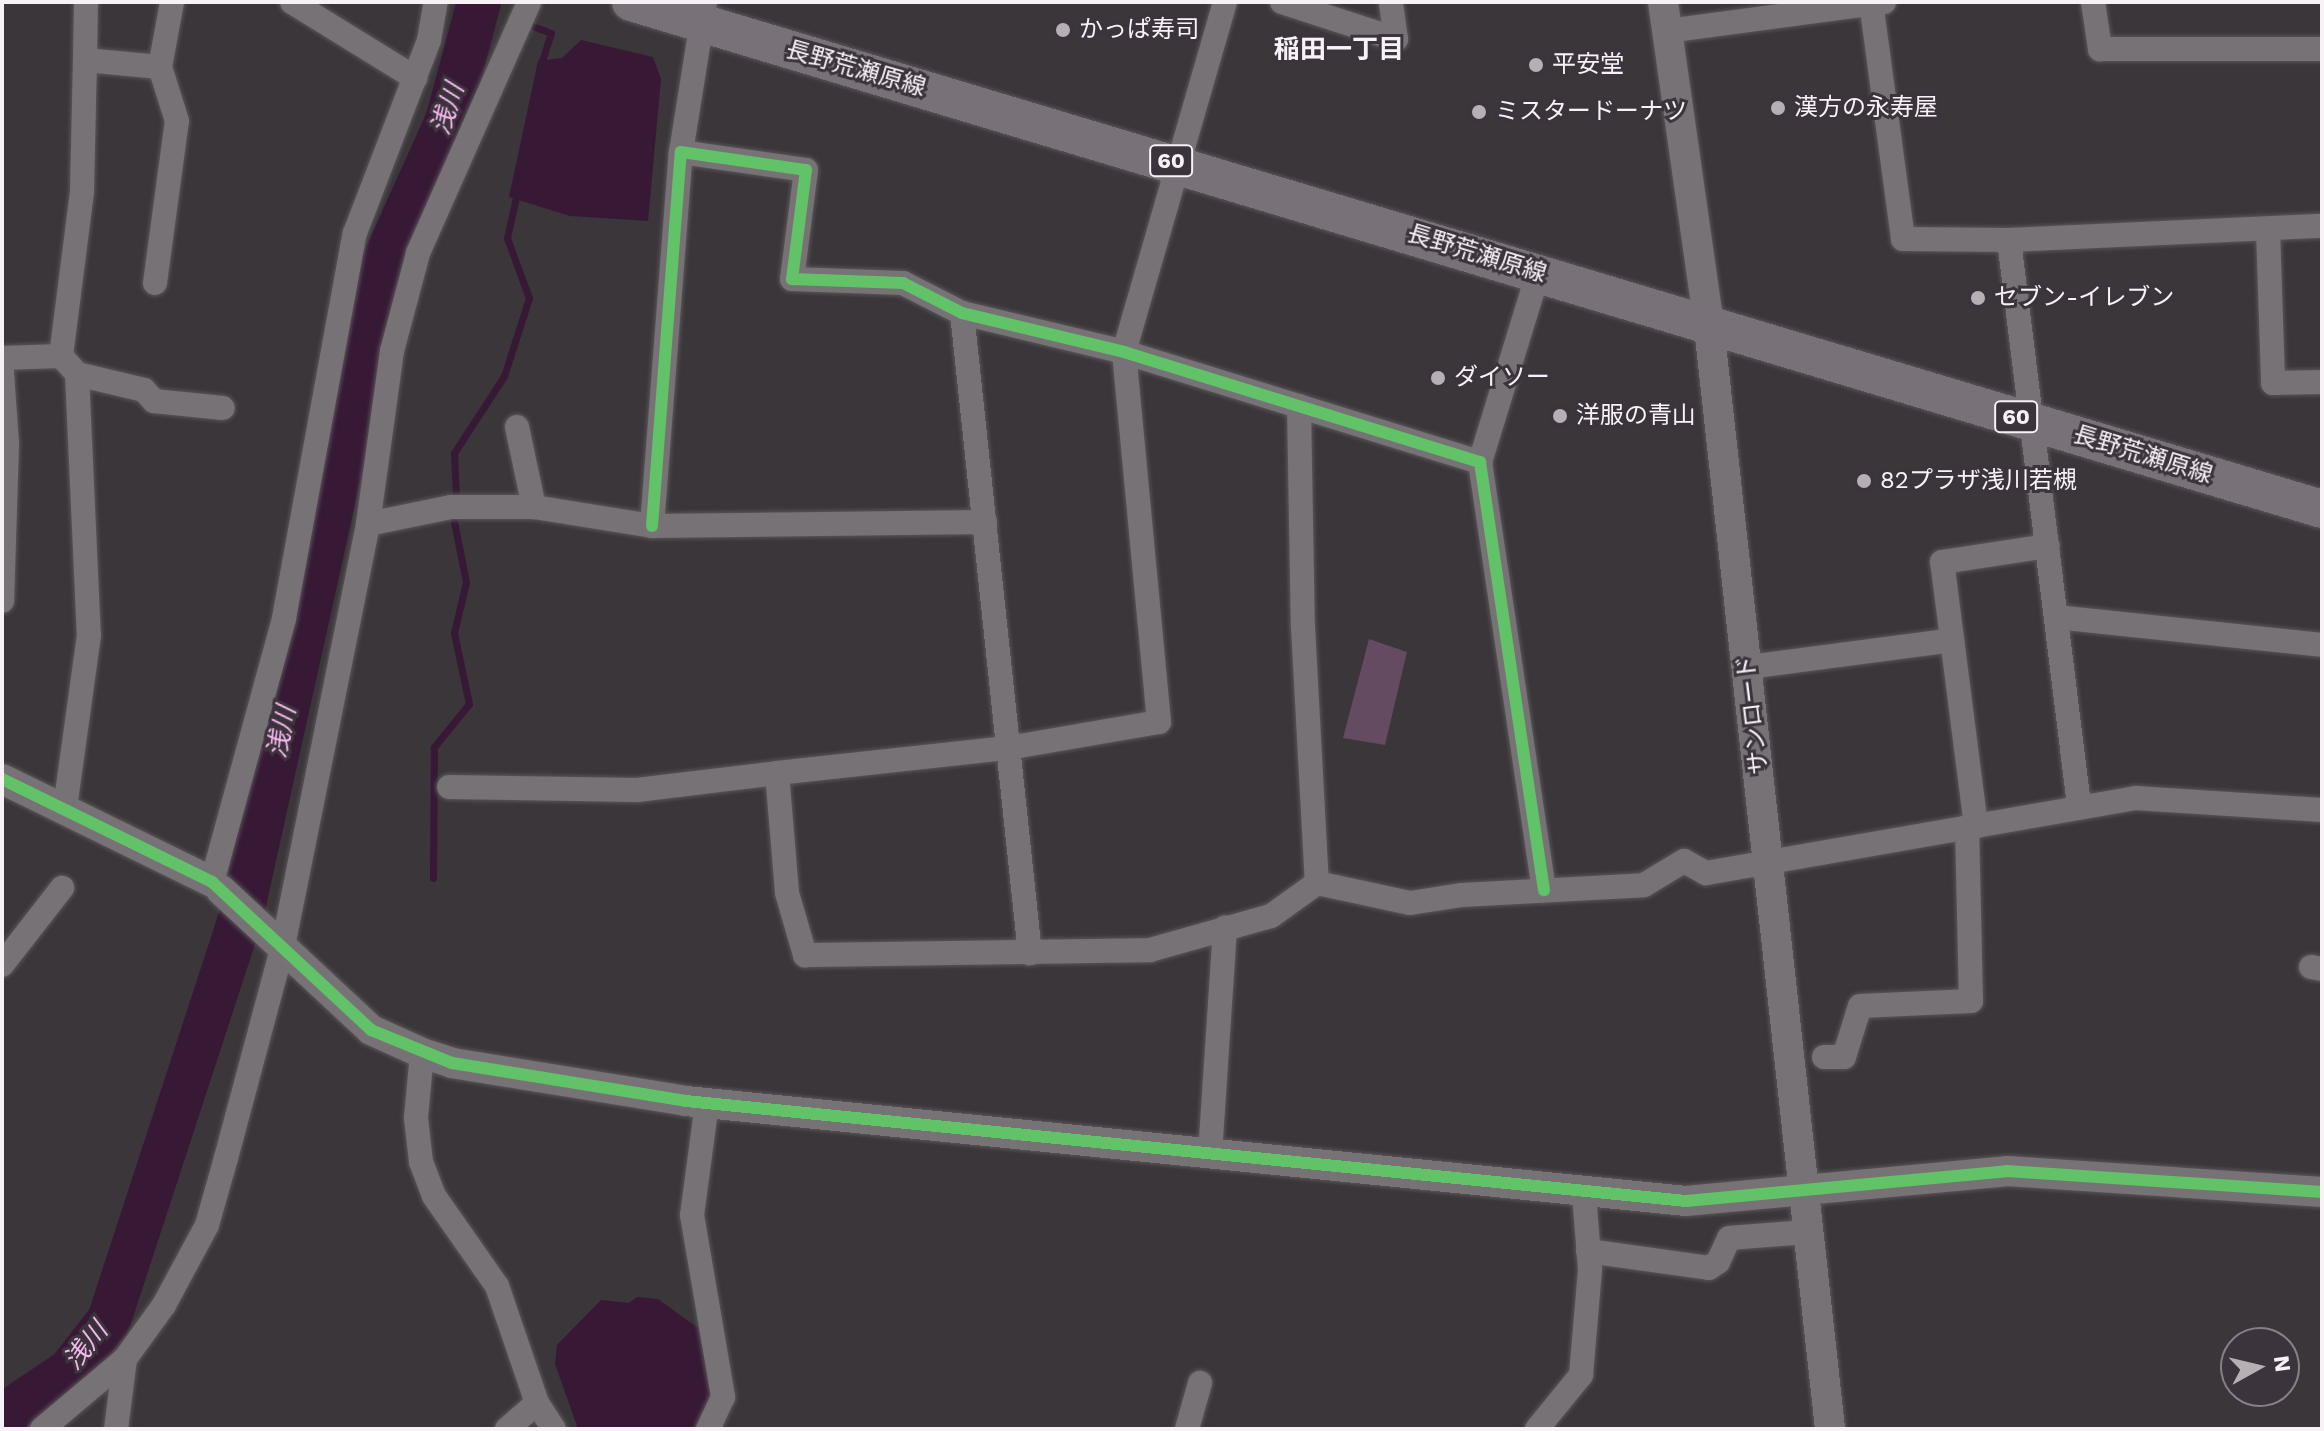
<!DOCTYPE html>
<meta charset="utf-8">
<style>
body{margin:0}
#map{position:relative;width:2324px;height:1431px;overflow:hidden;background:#3a363a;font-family:"Work Sans","Noto Sans JP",sans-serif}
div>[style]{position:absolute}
.green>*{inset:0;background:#644b62}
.water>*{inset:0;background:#371935}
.stream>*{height:7px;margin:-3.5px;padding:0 3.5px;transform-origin:3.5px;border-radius:3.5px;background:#371935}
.river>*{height:44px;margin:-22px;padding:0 22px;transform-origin:22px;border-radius:22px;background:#371935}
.roads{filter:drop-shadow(0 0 2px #595559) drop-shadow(0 0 2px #595559)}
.minor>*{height:24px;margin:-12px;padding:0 12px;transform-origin:12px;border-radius:12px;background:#767276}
.tertiary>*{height:30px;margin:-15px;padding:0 15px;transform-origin:15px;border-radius:15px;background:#767276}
.primary>*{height:38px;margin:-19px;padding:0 19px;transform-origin:19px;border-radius:19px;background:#787278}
.cycleway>*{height:12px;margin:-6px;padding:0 6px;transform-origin:6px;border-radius:6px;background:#61c268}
.dots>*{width:22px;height:22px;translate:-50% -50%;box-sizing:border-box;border:4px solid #3c343c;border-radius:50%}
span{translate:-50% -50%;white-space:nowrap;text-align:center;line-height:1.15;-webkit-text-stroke:6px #3c343c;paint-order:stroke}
.shield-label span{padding:2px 6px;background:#3c343c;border:2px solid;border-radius:6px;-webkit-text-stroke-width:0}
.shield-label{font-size:22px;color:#f8f2f7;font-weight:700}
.poi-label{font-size:24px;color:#f8f2f7}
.left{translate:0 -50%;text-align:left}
.street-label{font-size:24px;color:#f8f2f7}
.neighbourhood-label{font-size:26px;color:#f8f2f7;font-weight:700}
.water-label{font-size:26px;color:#f3b6ee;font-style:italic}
.frame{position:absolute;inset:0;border:4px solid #f8f2f7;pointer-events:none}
.north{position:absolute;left:2220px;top:1327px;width:80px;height:80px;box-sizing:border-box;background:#3c343c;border:2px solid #878087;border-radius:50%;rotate:82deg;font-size:22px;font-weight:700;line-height:32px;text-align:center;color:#f8f2f7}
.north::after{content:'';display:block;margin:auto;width:28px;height:36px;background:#b6b0b5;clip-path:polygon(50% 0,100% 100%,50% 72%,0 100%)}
</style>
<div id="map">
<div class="green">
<i style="clip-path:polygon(1369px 639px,1407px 652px,1385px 745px,1343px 738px)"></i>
</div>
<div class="water">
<i style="clip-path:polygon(581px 40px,653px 57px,661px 79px,648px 221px,570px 216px,509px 197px,538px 61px,562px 58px)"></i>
<i style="clip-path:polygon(637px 1297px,658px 1299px,698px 1328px,712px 1392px,703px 1414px,693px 1429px,578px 1429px,555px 1364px,557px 1345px,601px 1300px,629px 1303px)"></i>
</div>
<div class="stream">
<i style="left:479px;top:12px;width:12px;rotate:9deg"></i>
<i style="left:535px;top:27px;width:17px;rotate:21deg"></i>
<i style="left:551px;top:33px;width:36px;rotate:108deg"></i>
<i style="left:456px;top:496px;width:43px;rotate:-92.7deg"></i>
<i style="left:454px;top:453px;width:92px;rotate:-57deg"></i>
<i style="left:504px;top:376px;width:82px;rotate:-72.2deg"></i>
<i style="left:529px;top:298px;width:64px;rotate:-110.1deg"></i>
<i style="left:507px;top:238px;width:46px;rotate:-77.5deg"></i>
<i style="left:433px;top:878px;width:131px;rotate:-89.6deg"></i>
<i style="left:434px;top:747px;width:55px;rotate:-50.9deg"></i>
<i style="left:469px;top:704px;width:73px;rotate:-101.9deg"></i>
<i style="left:454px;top:633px;width:52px;rotate:-76.8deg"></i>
<i style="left:466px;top:582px;width:61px;rotate:-101.3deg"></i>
</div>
<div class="river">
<i style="left:2px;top:1416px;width:81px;rotate:-33.9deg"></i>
<i style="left:69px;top:1371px;width:65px;rotate:-51.9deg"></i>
<i style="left:109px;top:1320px;width:428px;rotate:-71.9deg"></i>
<i style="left:242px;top:913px;width:527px;rotate:-77.52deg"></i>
<i style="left:356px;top:398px;width:119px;rotate:-80.8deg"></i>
<i style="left:375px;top:281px;width:175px;rotate:-65.8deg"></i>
<i style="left:447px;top:121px;width:123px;rotate:-74.9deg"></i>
</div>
<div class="roads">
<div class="minor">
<i style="left:86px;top:2px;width:58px;rotate:91deg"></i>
<i style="left:85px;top:60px;width:75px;rotate:5.3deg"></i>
<i style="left:160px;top:67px;width:66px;rotate:-79.5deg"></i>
<i style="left:292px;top:2px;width:145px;rotate:31.7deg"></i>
<i style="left:1282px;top:2px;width:120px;rotate:18deg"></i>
<i style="left:1396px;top:39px;width:37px;rotate:-98deg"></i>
<i style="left:1871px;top:2px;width:239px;rotate:82.3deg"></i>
<i style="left:1903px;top:239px;width:106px;rotate:0.5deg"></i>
<i style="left:2009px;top:240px;width:313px;rotate:-2.6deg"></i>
<i style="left:2093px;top:2px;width:48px;rotate:81.5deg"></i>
<i style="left:2100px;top:49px;width:222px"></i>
<i style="left:1667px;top:31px;width:219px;rotate:-7.6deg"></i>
<i style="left:681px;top:152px;width:152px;rotate:-80.9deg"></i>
<i style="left:2268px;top:229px;width:154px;rotate:88.1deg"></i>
<i style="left:2273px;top:383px;width:49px;rotate:-1.2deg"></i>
<i style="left:2009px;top:240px;width:569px;rotate:82.94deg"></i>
<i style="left:155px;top:283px;width:163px;rotate:-82.3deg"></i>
<i style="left:177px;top:121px;width:57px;rotate:-107.5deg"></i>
<i style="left:962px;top:313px;width:644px;rotate:83.94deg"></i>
<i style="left:61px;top:356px;width:24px;rotate:48deg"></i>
<i style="left:77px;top:374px;width:261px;rotate:87.4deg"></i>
<i style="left:89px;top:635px;width:175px;rotate:97.9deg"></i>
<i style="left:2px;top:358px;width:59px;rotate:-1.9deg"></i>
<i style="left:61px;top:356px;width:166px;rotate:-82.7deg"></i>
<i style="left:82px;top:191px;width:131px;rotate:-88.7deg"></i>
<i style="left:2px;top:372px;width:72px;rotate:86deg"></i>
<i style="left:7px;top:444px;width:157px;rotate:91.8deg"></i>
<i style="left:77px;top:374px;width:69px;rotate:13.4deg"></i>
<i style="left:144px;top:390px;width:15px;rotate:48deg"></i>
<i style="left:154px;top:401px;width:69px;rotate:5.8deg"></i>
<i style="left:1299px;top:406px;width:221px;rotate:89deg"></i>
<i style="left:1303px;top:627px;width:256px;rotate:86.9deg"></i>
<i style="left:517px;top:427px;width:82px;rotate:78deg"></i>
<i style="left:1480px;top:462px;width:198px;rotate:-72.9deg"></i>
<i style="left:368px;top:524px;width:175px;rotate:-82.1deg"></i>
<i style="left:392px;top:351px;width:101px;rotate:-75.1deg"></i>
<i style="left:418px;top:253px;width:274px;rotate:-66.1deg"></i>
<i style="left:652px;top:526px;width:375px;rotate:-85.6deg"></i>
<i style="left:681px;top:152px;width:126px;rotate:8.2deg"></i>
<i style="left:806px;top:170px;width:110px;rotate:97.3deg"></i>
<i style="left:792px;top:279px;width:111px;rotate:2.1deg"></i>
<i style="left:903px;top:283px;width:66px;rotate:27deg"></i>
<i style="left:962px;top:313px;width:167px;rotate:13.5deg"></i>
<i style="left:1124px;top:352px;width:373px;rotate:17.2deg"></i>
<i style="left:1480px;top:462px;width:433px;rotate:81.5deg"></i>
<i style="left:2056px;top:617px;width:267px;rotate:6deg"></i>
<i style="left:1748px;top:667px;width:206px;rotate:-7.5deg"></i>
<i style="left:777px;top:773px;width:232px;rotate:-6.2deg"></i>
<i style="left:1008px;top:748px;width:153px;rotate:-9.8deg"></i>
<i style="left:1159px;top:722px;width:372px;rotate:-95.4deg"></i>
<i style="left:1124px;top:352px;width:364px;rotate:-73.9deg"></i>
<i style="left:449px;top:787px;width:188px;rotate:0.9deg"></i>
<i style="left:637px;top:790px;width:141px;rotate:-6.9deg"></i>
<i style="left:777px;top:773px;width:120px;rotate:85.2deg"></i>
<i style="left:787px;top:893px;width:65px;rotate:73.8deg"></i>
<i style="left:805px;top:955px;width:345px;rotate:-0.8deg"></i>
<i style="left:1150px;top:950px;width:126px;rotate:-15.7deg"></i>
<i style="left:1271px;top:916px;width:57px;rotate:-35.7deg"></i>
<i style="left:1976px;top:826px;width:266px;rotate:-97.3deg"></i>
<i style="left:1942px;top:562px;width:107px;rotate:-8.6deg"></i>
<i style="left:1317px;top:883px;width:95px;rotate:12.1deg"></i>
<i style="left:1410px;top:903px;width:53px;rotate:-8.7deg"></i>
<i style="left:1462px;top:895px;width:182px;rotate:-3.1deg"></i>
<i style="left:1644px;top:885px;width:47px;rotate:-31deg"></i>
<i style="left:1684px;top:861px;width:25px;rotate:29deg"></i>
<i style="left:1706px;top:873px;width:436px;rotate:-9.9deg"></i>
<i style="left:2136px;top:798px;width:186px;rotate:3.7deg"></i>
<i style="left:221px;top:890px;width:12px;rotate:-138deg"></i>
<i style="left:212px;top:882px;width:274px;rotate:-74.7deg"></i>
<i style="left:284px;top:618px;width:391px;rotate:-79.6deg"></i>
<i style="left:355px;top:233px;width:207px;rotate:-69deg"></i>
<i style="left:429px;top:40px;width:39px;rotate:-80deg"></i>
<i style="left:2px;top:965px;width:98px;rotate:-52.1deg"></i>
<i style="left:2311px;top:967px;width:11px;rotate:10deg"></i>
<i style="left:422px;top:1053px;width:65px;rotate:95.3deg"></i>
<i style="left:416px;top:1118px;width:44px;rotate:83.5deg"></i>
<i style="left:421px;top:1162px;width:36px;rotate:69deg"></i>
<i style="left:434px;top:1196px;width:110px;rotate:55deg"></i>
<i style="left:497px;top:1286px;width:124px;rotate:71.1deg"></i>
<i style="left:537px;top:1403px;width:31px;rotate:57deg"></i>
<i style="left:1824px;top:1057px;width:20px"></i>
<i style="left:1844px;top:1057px;width:53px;rotate:-72.6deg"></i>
<i style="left:1860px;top:1006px;width:111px;rotate:-2.6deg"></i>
<i style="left:1971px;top:1001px;width:174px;rotate:-91.3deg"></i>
<i style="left:707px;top:1103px;width:113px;rotate:97.6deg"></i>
<i style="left:692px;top:1215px;width:185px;rotate:80.3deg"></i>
<i style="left:723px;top:1397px;width:35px;rotate:115deg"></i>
<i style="left:1210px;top:1154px;width:227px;rotate:-86.2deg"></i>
<i style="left:1588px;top:1251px;width:122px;rotate:8deg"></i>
<i style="left:1709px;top:1268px;width:11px;rotate:-34deg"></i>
<i style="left:1718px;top:1262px;width:26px;rotate:-65deg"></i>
<i style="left:1729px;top:1238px;width:78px;rotate:-4.4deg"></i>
<i style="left:125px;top:1359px;width:67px;rotate:-54.2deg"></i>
<i style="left:164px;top:1305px;width:91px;rotate:-61.7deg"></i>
<i style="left:207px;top:1225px;width:70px;rotate:-74.2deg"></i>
<i style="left:226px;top:1158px;width:220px;rotate:-75deg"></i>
<i style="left:283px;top:946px;width:430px;rotate:-78.6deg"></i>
<i style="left:368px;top:524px;width:85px;rotate:-11.6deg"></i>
<i style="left:451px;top:507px;width:83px"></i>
<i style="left:534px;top:507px;width:120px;rotate:9.1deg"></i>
<i style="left:652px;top:526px;width:333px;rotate:-0.7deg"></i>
<i style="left:42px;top:1429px;width:109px;rotate:-40.1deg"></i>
<i style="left:125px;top:1359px;width:71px;rotate:97.3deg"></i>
<i style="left:507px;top:1429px;width:40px;rotate:-41deg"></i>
<i style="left:1187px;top:1429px;width:48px;rotate:-74.2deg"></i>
<i style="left:1537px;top:1429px;width:70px;rotate:-50.8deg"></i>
<i style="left:1581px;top:1375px;width:106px;rotate:-85.1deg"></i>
<i style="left:1590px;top:1269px;width:75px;rotate:-94.6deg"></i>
</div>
<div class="tertiary">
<i style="left:1663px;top:2px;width:328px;rotate:81.9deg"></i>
<i style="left:1709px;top:327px;width:1109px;rotate:83.73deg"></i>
<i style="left:2px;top:779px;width:234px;rotate:26.1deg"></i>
<i style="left:221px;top:890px;width:205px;rotate:43deg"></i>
<i style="left:371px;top:1030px;width:56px;rotate:24.3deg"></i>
<i style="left:422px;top:1053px;width:32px;rotate:18deg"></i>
<i style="left:452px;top:1063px;width:237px;rotate:9.2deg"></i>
<i style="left:686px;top:1101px;width:1005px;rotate:5.71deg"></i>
<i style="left:1686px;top:1201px;width:322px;rotate:-5.3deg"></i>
<i style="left:2007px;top:1171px;width:316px;rotate:3.8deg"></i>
</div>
<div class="primary">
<i style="left:631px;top:2px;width:1765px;rotate:16.69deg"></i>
</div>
</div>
<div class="cycleway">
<i style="left:652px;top:526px;width:375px;rotate:-85.6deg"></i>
<i style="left:681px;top:152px;width:126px;rotate:8.2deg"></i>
<i style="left:806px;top:170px;width:110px;rotate:97.3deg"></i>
<i style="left:792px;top:279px;width:111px;rotate:2.1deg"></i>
<i style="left:903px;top:283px;width:66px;rotate:27deg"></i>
<i style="left:962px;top:313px;width:167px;rotate:13.5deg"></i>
<i style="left:1124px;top:352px;width:373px;rotate:17.2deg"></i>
<i style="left:1480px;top:462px;width:433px;rotate:81.5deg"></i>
<i style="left:2px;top:779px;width:234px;rotate:26.1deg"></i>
<i style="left:212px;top:882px;width:217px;rotate:42.9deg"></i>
<i style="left:371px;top:1030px;width:87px;rotate:22.2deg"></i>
<i style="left:452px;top:1063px;width:237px;rotate:9.2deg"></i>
<i style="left:686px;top:1101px;width:1005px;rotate:5.71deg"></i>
<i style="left:1686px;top:1201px;width:322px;rotate:-5.3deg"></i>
<i style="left:2007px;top:1171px;width:316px;rotate:3.8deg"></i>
</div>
<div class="dots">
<i style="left:1063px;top:30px;background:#b6b0b5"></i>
<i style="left:1536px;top:65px;background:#b6b0b5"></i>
<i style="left:1778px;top:108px;background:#b6b0b5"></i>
<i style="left:1479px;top:112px;background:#b6b0b5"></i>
<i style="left:1978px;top:298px;background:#b6b0b5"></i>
<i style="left:1438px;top:378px;background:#b6b0b5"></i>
<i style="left:1560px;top:416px;background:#b6b0b5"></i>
<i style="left:1864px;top:481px;background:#b6b0b5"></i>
</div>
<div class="shield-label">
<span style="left:1171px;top:161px">60</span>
<span style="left:2016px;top:417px">60</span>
</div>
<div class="poi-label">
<span class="left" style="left:1079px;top:30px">かっぱ寿司</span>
<span class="left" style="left:1552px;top:65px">平安堂</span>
<span class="left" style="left:1794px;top:108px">漢方の永寿屋</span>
<span class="left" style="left:1495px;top:112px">ミスタードーナツ</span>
<span class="left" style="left:1994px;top:298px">セブン-イレブン</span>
<span class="left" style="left:1454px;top:378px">ダイソー</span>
<span class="left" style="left:1576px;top:416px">洋服の青山</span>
<span class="left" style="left:1880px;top:481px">82プラザ浅川若槻</span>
</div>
<div class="street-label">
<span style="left:856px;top:69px;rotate:16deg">長野荒瀬原線</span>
<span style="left:1477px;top:254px;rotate:17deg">長野荒瀬原線</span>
<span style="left:2143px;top:455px;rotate:17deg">長野荒瀬原線</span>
<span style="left:1753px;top:715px;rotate:-97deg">サンロード</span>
</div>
<div class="neighbourhood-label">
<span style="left:1339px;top:50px">稲田一丁目</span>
</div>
<div class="water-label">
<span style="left:448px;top:109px;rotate:-72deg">浅川</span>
<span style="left:282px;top:732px;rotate:-78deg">浅川</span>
<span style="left:86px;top:1346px;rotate:-51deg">浅川</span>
</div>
<div class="frame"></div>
<div class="north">N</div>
</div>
